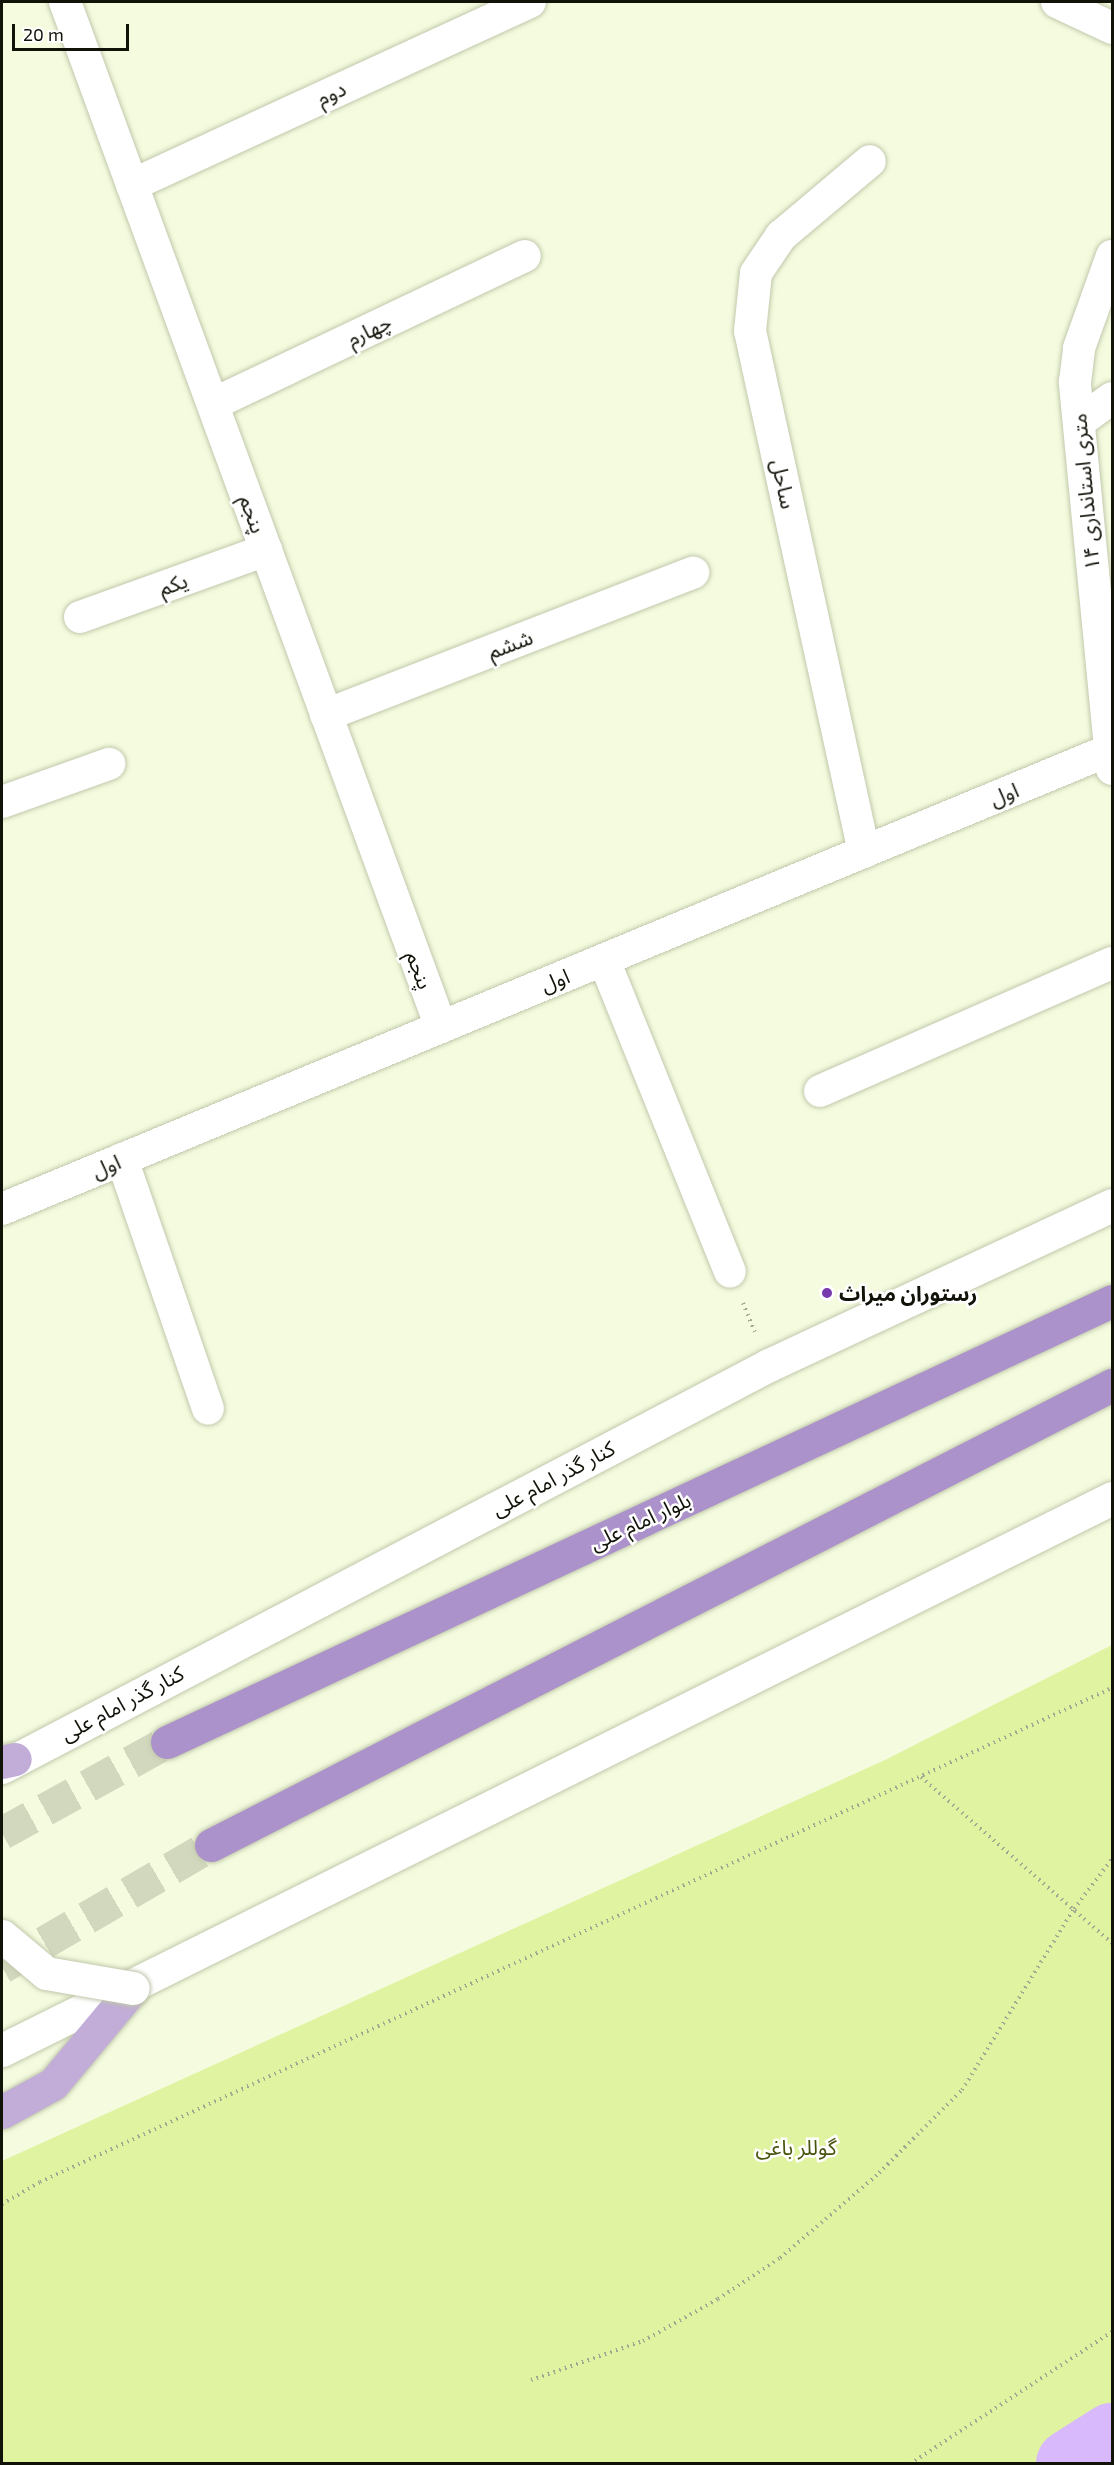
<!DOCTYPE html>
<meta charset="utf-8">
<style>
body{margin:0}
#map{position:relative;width:1114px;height:2465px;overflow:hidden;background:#f4fbde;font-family:"Exo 2","Noto Sans Arabic",sans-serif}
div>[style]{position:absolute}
.green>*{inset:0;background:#e0f3a0}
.river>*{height:70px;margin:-35px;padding:0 35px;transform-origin:35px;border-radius:35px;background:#d7b9fc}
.trunk-tunnel>*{height:33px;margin-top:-16.5px;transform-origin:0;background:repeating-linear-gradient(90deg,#d2d8be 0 33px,transparent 0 49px)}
.path>*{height:4px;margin-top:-2px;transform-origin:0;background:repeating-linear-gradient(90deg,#a2a791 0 1.5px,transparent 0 6px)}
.roads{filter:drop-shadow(0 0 2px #c1c8ac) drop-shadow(0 0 2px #c1c8ac)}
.minor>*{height:32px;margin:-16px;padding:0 16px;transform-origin:16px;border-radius:16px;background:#fff}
.secondary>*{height:33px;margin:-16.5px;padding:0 16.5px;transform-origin:16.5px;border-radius:16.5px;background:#fff}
.primary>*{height:33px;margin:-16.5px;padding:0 16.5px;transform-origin:16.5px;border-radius:16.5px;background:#c1add7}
.trunk>*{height:33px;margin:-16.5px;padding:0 16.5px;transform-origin:16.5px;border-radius:16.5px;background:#ac92ca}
.bridges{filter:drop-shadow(0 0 2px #c1c8ac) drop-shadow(0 0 2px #c1c8ac)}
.secondary-bridge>*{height:33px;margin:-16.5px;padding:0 16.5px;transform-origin:16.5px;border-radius:16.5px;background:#fff}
.dots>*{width:16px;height:16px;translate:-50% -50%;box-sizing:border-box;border:3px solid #fff;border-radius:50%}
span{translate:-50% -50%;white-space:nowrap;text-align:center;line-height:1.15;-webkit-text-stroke:5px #fff;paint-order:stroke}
.street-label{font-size:21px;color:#111309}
.poi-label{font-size:21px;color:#111309;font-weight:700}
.left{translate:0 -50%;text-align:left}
.park-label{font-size:21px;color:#49540d}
.frame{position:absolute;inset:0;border:3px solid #111309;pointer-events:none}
.scale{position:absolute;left:12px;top:24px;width:117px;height:27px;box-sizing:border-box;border:3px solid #111309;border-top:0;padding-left:8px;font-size:18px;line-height:21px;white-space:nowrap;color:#111309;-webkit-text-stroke:4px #fff;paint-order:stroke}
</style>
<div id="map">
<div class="green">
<i style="clip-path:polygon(1112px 1645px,1112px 2463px,2px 2463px,2px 2161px,885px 1760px)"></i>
</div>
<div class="river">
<i style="left:1071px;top:2464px;width:49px;rotate:-32.4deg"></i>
</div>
<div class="trunk-tunnel">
<i style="left:2px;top:1833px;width:188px;rotate:-28.9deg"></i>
<i style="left:2px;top:1967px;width:242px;rotate:-30.3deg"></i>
</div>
<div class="path">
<i style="left:743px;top:1303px;width:31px;rotate:68deg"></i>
<i style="left:921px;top:1777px;width:253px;rotate:41deg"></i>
<i style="left:2px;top:2204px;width:44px;rotate:-30.1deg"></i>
<i style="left:40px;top:2182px;width:1180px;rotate:-24.74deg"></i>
<i style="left:531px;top:2380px;width:119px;rotate:-19.2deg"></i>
<i style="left:643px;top:2341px;width:86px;rotate:-29.2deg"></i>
<i style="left:718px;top:2299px;width:74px;rotate:-33.5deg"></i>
<i style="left:780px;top:2258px;width:130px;rotate:-40.6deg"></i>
<i style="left:879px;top:2173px;width:117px;rotate:-45deg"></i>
<i style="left:962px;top:2090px;width:213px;rotate:-58.3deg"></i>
<i style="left:1074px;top:1909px;width:63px;rotate:-52.8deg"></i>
<i style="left:910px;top:2464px;width:241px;rotate:-33.2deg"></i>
</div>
<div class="roads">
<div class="minor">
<i style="left:65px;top:2px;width:1092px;rotate:69.86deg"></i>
<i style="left:1057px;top:2px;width:61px;rotate:25.3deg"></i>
<i style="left:132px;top:185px;width:438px;rotate:-24.7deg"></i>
<i style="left:213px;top:404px;width:345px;rotate:-25.4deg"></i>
<i style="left:1079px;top:422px;width:41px;rotate:-36deg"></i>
<i style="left:80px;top:617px;width:198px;rotate:-19.8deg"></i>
<i style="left:326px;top:715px;width:394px;rotate:-21.2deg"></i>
<i style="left:1112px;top:769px;width:389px;rotate:-95.5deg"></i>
<i style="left:1075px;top:382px;width:34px;rotate:-83deg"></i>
<i style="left:1079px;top:348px;width:98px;rotate:-70.3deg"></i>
<i style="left:2px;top:802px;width:114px;rotate:-19.6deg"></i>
<i style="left:864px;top:852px;width:533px;rotate:-102.34deg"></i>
<i style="left:750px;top:331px;width:58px;rotate:-84.1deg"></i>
<i style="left:756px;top:273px;width:45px;rotate:-56deg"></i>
<i style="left:781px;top:236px;width:116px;rotate:-40.1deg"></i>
<i style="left:604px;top:960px;width:336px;rotate:68deg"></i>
<i style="left:820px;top:1091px;width:319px;rotate:-23.7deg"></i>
<i style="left:122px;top:1159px;width:264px;rotate:71deg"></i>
<i style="left:2px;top:1209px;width:1202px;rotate:-22.51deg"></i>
</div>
<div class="secondary">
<i style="left:2px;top:1767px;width:866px;rotate:-27.66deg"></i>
<i style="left:769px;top:1365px;width:378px;rotate:-25deg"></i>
<i style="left:2px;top:2050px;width:1240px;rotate:-26.44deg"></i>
</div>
<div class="primary">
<i style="left:2px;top:1762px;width:13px;rotate:-13deg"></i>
<i style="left:2px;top:2112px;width:58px;rotate:-28.8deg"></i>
<i style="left:53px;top:2084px;width:125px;rotate:-50.2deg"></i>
</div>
<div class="trunk">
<i style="left:167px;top:1742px;width:1043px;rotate:-25.02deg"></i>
<i style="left:211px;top:1845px;width:1012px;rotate:-27.05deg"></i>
</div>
</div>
<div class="bridges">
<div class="secondary-bridge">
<i style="left:2px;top:1936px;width:57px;rotate:40.1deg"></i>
<i style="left:46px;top:1973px;width:88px;rotate:9.8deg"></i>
</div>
</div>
<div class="dots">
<i style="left:827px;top:1293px;background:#7739ae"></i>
</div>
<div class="street-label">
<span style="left:331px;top:93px;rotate:-25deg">دوم</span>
<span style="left:369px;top:330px;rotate:-25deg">چهارم</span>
<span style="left:784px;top:484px;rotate:78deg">ساحل</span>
<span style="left:1085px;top:492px;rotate:-95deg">۱۴ متری استانداری</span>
<span style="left:253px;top:514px;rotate:70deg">پنجم</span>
<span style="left:173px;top:584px;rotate:-20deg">یکم</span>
<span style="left:510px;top:644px;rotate:-21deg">ششم</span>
<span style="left:1004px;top:794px;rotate:-22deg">اول</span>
<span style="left:420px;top:970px;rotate:70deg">پنجم</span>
<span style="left:555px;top:980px;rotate:-22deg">اول</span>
<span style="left:106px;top:1166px;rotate:-23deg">اول</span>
<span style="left:553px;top:1478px;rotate:-28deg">کنار گذر امام علی</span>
<span style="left:640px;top:1521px;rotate:-25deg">بلوار امام علی</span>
<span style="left:122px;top:1703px;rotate:-28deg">کنار گذر امام علی</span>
</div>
<div class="poi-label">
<span class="left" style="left:839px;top:1293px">رستوران میراث</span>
</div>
<div class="park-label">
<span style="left:796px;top:2147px">گوللر باغی</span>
</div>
<div class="frame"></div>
<div class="scale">20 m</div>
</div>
